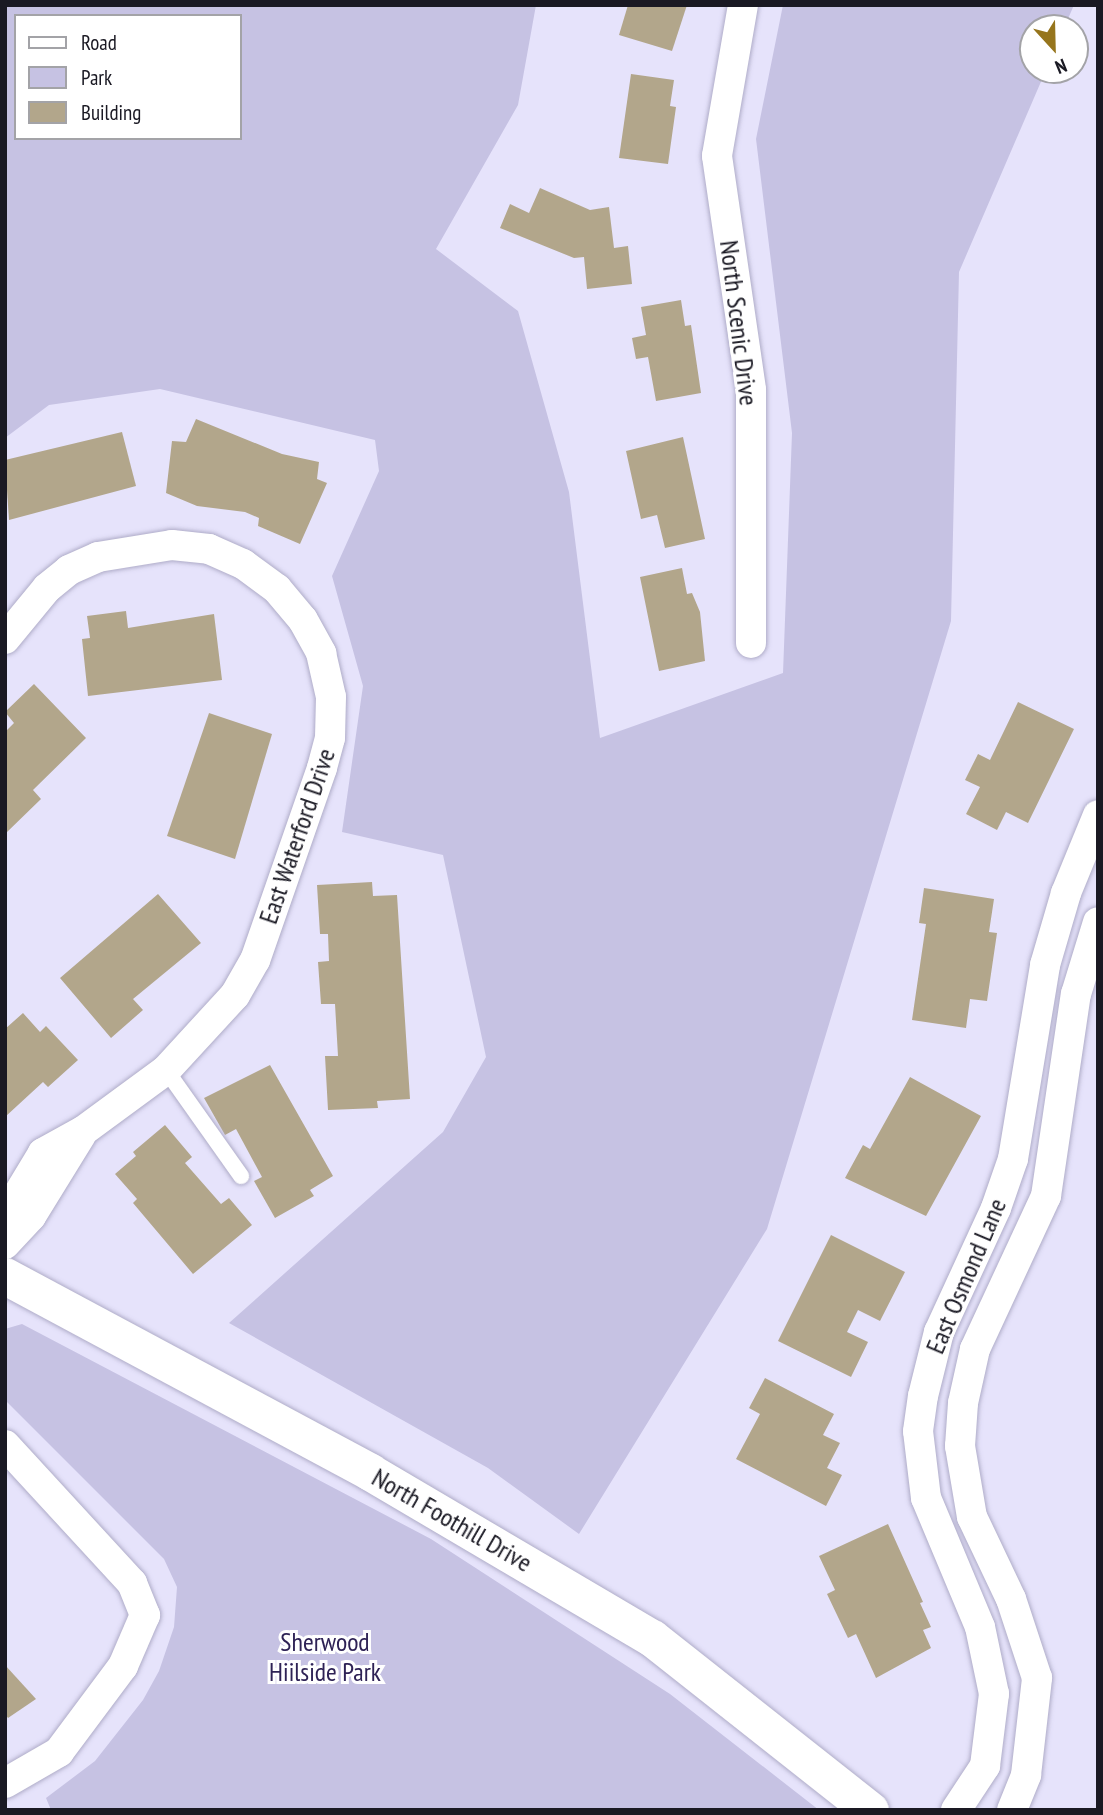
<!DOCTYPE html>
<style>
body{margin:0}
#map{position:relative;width:1103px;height:1815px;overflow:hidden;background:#e6e3fb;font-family:"PT Sans Narrow",sans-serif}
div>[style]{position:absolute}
.green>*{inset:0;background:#c6c2e3}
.building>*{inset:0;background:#b2a68b}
.roads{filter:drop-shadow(0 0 2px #afacc8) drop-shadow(0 0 2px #afacc8)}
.service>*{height:16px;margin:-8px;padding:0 8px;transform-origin:8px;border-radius:8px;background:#fff}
.minor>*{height:30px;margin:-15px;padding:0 15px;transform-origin:15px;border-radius:15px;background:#fff}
.tertiary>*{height:37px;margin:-18.5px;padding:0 18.5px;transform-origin:18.5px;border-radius:18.5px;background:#fff}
span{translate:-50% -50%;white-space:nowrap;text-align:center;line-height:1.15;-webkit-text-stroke:6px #fff;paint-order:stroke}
.street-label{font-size:26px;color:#1a1923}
.park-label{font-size:26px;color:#2e2255}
.frame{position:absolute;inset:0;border:7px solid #1a1923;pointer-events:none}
.legend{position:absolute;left:14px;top:14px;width:228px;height:126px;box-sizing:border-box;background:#fff;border:2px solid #a3a3a7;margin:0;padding:9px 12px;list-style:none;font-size:21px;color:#1a1923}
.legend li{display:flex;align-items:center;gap:14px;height:35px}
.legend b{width:35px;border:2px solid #a3a3a7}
.north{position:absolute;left:1019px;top:14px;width:70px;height:70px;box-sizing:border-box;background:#fff;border:2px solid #a3a3a7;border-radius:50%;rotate:158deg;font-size:19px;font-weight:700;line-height:28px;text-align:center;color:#1a1923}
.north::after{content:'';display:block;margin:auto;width:24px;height:32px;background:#96751d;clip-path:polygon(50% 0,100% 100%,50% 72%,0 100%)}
</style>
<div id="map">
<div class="green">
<i style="clip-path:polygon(evenodd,5px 5px,536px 5px,518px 105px,436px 249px,518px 311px,569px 492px,600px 738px,783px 673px,792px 433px,756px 139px,783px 5px,1074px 5px,1064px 28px,1033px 28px,1033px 70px,1046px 70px,959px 272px,951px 621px,767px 1229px,579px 1534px,488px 1468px,229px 1323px,443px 1132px,486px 1057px,443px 855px,342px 832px,363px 686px,332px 576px,379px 471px,375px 440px,160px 389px,49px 405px,5px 438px,5px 5px,16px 16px,240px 16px,240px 138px,16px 138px,16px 16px)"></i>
<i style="clip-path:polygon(22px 1324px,431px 1539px,670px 1694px,819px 1810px,51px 1810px,46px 1798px,95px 1761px,143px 1700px,159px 1671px,174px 1627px,177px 1587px,164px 1559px,5px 1400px,5px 1329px)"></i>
</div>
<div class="building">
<i style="clip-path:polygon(628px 5px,687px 5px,672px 51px,619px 35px)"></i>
<i style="clip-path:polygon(631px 74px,674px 80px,670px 106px,676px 107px,668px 164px,619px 158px)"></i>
<i style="clip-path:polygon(540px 188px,590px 210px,609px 207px,614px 248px,628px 246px,632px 284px,587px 289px,584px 257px,574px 258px,500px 228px,510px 204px,529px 213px)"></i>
<i style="clip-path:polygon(681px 300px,685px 326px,691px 325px,701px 393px,656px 401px,648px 357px,636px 359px,632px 338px,646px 335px,641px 307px)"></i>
<i style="clip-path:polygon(196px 419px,282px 454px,319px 462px,317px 479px,327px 483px,300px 544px,258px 526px,259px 518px,245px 512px,197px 506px,166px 493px,172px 441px,186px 442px)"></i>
<i style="clip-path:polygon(122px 432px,136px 486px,9px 520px,5px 460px)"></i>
<i style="clip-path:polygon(683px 437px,705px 539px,665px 548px,657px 515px,641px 519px,626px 451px)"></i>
<i style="clip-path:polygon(682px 568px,687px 594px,692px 593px,700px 612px,705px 661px,659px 671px,640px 577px)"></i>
<i style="clip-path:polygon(126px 611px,128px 628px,214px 614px,222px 680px,88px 696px,82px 639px,90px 638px,87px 616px)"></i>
<i style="clip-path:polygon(34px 684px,86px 738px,33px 790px,41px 799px,5px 834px,5px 732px,14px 723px,5px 712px)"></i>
<i style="clip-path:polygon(1018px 702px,1074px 729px,1028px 823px,1006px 812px,997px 830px,966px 814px,980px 787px,965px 780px,978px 754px,990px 760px)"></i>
<i style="clip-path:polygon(209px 713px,272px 734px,235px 859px,167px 836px)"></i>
<i style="clip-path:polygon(372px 882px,373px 896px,397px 895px,410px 1099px,377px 1101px,378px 1108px,328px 1110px,325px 1056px,338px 1056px,335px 1004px,321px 1004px,318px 962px,329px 961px,328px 934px,320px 934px,317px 885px)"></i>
<i style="clip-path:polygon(924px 888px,994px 899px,989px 932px,997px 933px,987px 1001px,970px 999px,966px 1028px,912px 1020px,926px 924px,919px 923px)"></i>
<i style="clip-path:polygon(158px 894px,201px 943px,133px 999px,143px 1010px,111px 1038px,60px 978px)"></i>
<i style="clip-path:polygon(23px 1013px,40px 1032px,46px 1026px,78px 1060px,48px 1087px,43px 1082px,5px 1117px,5px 1029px)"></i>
<i style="clip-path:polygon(270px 1065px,333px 1176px,310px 1190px,314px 1196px,275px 1218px,254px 1181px,262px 1177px,236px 1129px,225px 1135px,204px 1098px)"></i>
<i style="clip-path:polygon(910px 1077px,981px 1116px,926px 1216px,845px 1178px,863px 1145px,870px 1149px)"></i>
<i style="clip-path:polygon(165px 1125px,192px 1157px,185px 1163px,221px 1204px,229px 1198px,252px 1225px,193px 1274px,133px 1203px,137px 1199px,115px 1174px,136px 1156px,133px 1152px)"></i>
<i style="clip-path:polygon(831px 1235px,905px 1272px,880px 1321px,858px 1310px,847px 1332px,868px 1342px,851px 1377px,778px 1341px)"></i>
<i style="clip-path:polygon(765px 1378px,834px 1414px,823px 1435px,840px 1443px,827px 1468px,842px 1475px,826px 1506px,736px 1459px,760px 1414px,749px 1408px)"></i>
<i style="clip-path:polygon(888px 1524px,923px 1602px,920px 1603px,931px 1627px,923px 1630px,931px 1648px,876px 1678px,856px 1634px,848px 1638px,827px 1594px,835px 1590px,819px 1556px)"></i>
<i style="clip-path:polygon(5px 1665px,36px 1699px,8px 1718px,5px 1714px)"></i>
</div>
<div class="roads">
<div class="service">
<i style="left:166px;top:1070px;width:130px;rotate:54.7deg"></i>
</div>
<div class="minor">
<i style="left:743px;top:5px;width:153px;rotate:99.8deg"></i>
<i style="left:717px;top:156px;width:236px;rotate:81.7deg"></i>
<i style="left:751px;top:390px;width:253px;rotate:90deg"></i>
<i style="left:5px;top:639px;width:66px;rotate:-50.5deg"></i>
<i style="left:47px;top:588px;width:28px;rotate:-39deg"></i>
<i style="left:69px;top:570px;width:32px;rotate:-24deg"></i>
<i style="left:98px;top:557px;width:75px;rotate:-9.2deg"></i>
<i style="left:172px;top:545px;width:37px;rotate:6deg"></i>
<i style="left:209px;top:549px;width:37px;rotate:24deg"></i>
<i style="left:243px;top:564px;width:42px;rotate:36.3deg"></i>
<i style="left:277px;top:589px;width:40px;rotate:50deg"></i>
<i style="left:303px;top:620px;width:38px;rotate:61deg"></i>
<i style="left:321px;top:653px;width:45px;rotate:77.2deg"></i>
<i style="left:331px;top:697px;width:41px;rotate:91.4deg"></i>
<i style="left:330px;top:738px;width:31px;rotate:105deg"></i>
<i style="left:322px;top:768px;width:203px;rotate:109.2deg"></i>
<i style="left:255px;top:960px;width:40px;rotate:119.7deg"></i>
<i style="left:235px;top:995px;width:102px;rotate:132.6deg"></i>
<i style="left:166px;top:1070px;width:103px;rotate:143.7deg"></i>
<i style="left:83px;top:1131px;width:46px;rotate:151.2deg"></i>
<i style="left:43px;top:1153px;width:74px;rotate:121.1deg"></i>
<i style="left:5px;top:1244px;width:38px;rotate:-47deg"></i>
<i style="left:31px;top:1216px;width:95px;rotate:-58.3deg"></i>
<i style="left:5px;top:1445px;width:188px;rotate:47.4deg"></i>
<i style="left:132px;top:1583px;width:35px;rotate:68deg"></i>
<i style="left:145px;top:1615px;width:56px;rotate:113.3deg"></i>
<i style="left:123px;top:1666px;width:107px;rotate:126.7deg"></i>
<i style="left:59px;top:1752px;width:62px;rotate:150.1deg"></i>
<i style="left:956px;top:1810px;width:53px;rotate:-56.6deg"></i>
<i style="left:985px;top:1766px;width:73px;rotate:-82.9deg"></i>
<i style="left:994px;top:1694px;width:68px;rotate:-101.8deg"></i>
<i style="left:980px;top:1627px;width:140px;rotate:-112.7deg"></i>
<i style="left:926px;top:1498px;width:67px;rotate:-96.8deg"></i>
<i style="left:918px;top:1431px;width:35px;rotate:-82deg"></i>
<i style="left:923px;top:1396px;width:66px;rotate:-76deg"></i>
<i style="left:939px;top:1332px;width:136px;rotate:-65.3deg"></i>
<i style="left:996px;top:1208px;width:52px;rotate:-70.9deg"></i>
<i style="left:1013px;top:1159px;width:197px;rotate:-80.6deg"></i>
<i style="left:1045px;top:965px;width:75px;rotate:-73.7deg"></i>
<i style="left:1066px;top:893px;width:84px;rotate:-67.7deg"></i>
<i style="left:1012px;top:1810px;width:38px;rotate:-68deg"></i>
<i style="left:1026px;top:1775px;width:98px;rotate:-83.5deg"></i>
<i style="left:1037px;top:1678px;width:83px;rotate:-108.2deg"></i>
<i style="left:1011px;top:1599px;width:91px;rotate:-115.4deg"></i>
<i style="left:972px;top:1517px;width:72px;rotate:-99.6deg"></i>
<i style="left:960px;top:1446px;width:43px;rotate:-86deg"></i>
<i style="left:963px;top:1403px;width:55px;rotate:-77.5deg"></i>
<i style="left:975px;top:1349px;width:169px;rotate:-65.1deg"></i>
<i style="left:1046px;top:1196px;width:204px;rotate:-81.6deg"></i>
<i style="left:1076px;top:994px;width:75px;rotate:-73deg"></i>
</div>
<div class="tertiary">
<i style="left:5px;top:1276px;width:414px;rotate:28.2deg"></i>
<i style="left:370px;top:1472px;width:327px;rotate:30.5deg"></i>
<i style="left:652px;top:1638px;width:278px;rotate:38.3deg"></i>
</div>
</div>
<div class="street-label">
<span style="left:739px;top:323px;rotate:83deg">North Scenic Drive</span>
<span style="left:297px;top:836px;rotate:-71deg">East Waterford Drive</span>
<span style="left:966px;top:1276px;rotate:-67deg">East Osmond Lane</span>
<span style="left:452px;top:1520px;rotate:30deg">North Foothill Drive</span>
</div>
<div class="park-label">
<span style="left:325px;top:1657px">Sherwood<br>Hiilside Park</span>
</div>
<div class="frame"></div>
<ul class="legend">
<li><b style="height:9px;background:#fff"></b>Road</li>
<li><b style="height:19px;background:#c6c2e3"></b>Park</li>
<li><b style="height:19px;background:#b2a68b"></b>Building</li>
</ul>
<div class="north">N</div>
</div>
